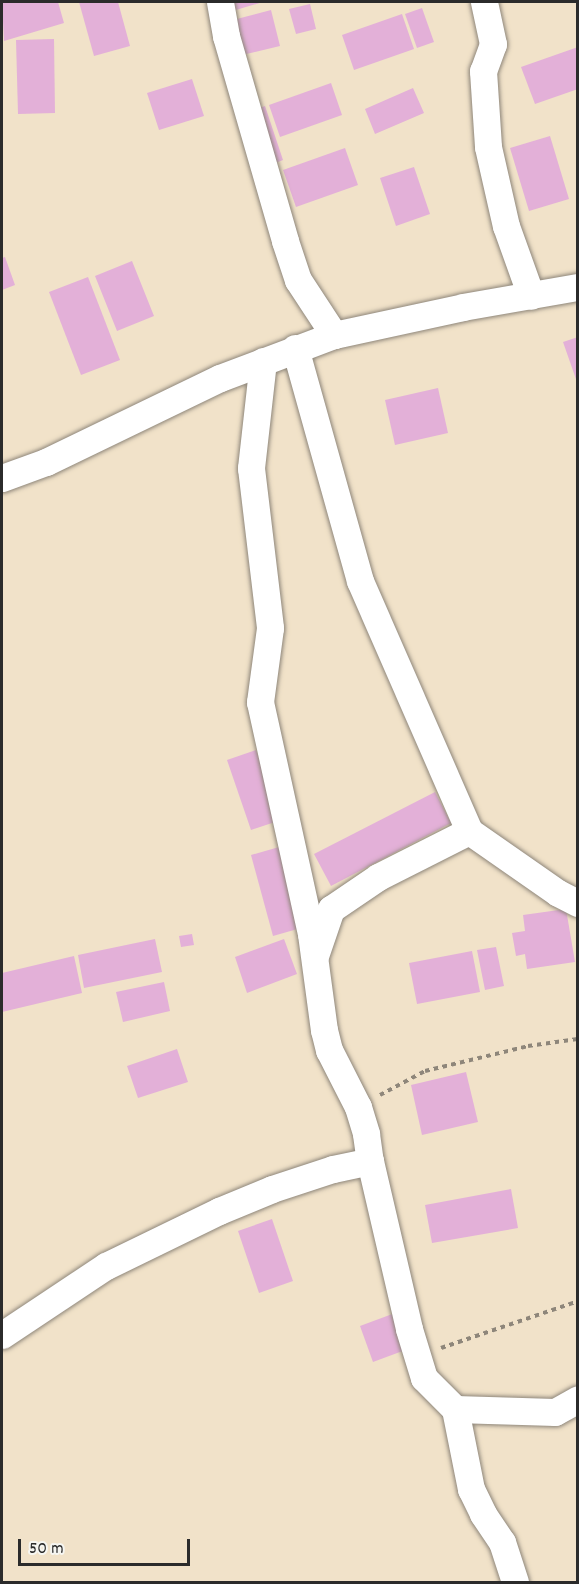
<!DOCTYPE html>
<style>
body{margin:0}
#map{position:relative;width:579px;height:1584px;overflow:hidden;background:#f1e2c9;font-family:Dekko,sans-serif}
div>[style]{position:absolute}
.building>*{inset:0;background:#e3b0d8}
.path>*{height:4px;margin-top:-2px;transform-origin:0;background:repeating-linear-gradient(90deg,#8e867a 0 4.5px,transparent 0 9px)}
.roads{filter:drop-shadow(0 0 2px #8e867a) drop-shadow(0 0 2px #8e867a)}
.minor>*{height:27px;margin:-13.5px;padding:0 13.5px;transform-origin:13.5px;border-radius:13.5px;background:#fff}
span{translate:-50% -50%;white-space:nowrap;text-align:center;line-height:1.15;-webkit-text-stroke:4.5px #f6f6f2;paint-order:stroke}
.frame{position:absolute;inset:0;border:3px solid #2b2b2b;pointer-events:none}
.scale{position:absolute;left:18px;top:1539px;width:172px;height:27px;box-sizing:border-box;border:3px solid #2b2b2b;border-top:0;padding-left:8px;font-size:18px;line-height:21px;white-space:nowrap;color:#2b2b2b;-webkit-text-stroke:4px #f6f6f2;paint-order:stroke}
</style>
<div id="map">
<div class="building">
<i style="clip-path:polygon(2px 2px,58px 2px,64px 23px,4px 41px)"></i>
<i style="clip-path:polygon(79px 2px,118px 2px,130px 46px,94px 56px)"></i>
<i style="clip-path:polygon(226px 2px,263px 2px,229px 12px)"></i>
<i style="clip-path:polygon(310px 4px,316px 29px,296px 34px,289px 9px)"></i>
<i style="clip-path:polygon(422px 8px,434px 42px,417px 48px,405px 14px)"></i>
<i style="clip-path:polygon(271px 10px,280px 46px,242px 55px,233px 20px)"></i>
<i style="clip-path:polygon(402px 14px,414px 49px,354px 70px,342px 35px)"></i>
<i style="clip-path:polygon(54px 39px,55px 113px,18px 114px,16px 40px)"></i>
<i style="clip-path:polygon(578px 47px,578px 89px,535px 104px,521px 67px)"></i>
<i style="clip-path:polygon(192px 79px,204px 116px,159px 130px,147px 93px)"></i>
<i style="clip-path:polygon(331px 83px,342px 115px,280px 137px,269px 105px)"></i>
<i style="clip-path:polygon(413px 88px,424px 113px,375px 134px,365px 109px)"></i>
<i style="clip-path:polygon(265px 106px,283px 160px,273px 164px,255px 110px)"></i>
<i style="clip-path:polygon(550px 136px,569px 199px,529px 211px,510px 148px)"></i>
<i style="clip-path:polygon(345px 148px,358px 185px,296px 207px,283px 170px)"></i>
<i style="clip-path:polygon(414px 167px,430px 214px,396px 226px,380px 178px)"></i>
<i style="clip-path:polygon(5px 257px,15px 285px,2px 290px,2px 258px)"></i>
<i style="clip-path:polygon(132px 261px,154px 316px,117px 331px,95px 276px)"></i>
<i style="clip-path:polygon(88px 277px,120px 360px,81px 375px,49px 292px)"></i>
<i style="clip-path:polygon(578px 337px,578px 382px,577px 382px,563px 342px)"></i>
<i style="clip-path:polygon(438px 388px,448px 433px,395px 445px,385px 400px)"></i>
<i style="clip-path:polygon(256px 750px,281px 820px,251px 830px,227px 760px)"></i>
<i style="clip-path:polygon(435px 792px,451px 823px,331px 886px,314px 854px)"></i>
<i style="clip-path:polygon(279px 847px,301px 928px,273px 936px,251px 855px)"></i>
<i style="clip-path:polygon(566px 909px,575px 962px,527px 969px,525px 954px,516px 956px,512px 933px,525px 931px,523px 915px)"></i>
<i style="clip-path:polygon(192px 934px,194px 945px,181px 947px,179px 936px)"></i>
<i style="clip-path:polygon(155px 939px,162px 972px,84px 988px,78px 955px)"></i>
<i style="clip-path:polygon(284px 939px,297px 974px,247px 993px,235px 957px)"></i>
<i style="clip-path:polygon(496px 947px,504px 986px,485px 990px,477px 950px)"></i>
<i style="clip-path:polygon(472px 951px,480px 992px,417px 1004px,409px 963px)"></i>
<i style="clip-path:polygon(74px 956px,82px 993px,2px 1012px,2px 973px)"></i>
<i style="clip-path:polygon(164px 982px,170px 1011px,123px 1022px,116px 992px)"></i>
<i style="clip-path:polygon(177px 1049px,188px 1082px,138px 1098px,127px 1066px)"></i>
<i style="clip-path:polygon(466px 1072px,478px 1122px,422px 1135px,411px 1085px)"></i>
<i style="clip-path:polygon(511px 1189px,518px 1228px,432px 1243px,425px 1205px)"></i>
<i style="clip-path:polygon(272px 1219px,293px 1281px,259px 1293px,238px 1231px)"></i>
<i style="clip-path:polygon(395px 1313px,408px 1349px,373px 1362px,360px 1326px)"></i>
</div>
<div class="path">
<i style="left:380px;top:1095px;width:51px;rotate:-28.1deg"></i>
<i style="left:425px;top:1071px;width:106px;rotate:-13.6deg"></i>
<i style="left:528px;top:1046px;width:50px;rotate:-8deg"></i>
<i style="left:441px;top:1348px;width:145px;rotate:-18.9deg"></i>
</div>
<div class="roads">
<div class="minor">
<i style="left:220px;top:2px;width:35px;rotate:80deg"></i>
<i style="left:226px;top:36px;width:213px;rotate:73.9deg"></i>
<i style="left:285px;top:241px;width:41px;rotate:71.6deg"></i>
<i style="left:298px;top:280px;width:66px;rotate:56.8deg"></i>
<i style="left:484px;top:2px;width:43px;rotate:77.9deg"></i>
<i style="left:493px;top:44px;width:29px;rotate:110deg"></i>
<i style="left:483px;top:71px;width:76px;rotate:86.2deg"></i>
<i style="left:488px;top:147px;width:81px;rotate:77.2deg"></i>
<i style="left:506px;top:226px;width:74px;rotate:70.3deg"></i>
<i style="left:295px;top:348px;width:242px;rotate:74.4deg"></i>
<i style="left:360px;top:581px;width:273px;rotate:66.4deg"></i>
<i style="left:469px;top:831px;width:108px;rotate:34.9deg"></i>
<i style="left:558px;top:893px;width:22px;rotate:27deg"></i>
<i style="left:263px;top:361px;width:108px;rotate:96.4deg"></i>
<i style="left:251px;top:468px;width:161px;rotate:83.2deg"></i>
<i style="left:270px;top:628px;width:75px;rotate:97.7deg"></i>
<i style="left:260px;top:702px;width:238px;rotate:77.6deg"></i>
<i style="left:311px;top:934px;width:97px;rotate:82.3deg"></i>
<i style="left:324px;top:1030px;width:21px;rotate:76deg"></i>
<i style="left:329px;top:1050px;width:64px;rotate:63deg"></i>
<i style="left:358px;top:1107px;width:28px;rotate:73deg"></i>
<i style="left:366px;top:1134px;width:27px;rotate:82deg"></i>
<i style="left:370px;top:1161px;width:172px;rotate:76.9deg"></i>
<i style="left:409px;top:1329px;width:51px;rotate:73deg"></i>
<i style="left:424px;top:1378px;width:44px;rotate:45deg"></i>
<i style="left:455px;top:1409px;width:82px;rotate:78.7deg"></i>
<i style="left:471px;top:1489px;width:28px;rotate:64deg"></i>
<i style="left:483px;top:1514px;width:34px;rotate:56deg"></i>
<i style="left:502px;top:1542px;width:42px;rotate:72deg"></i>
<i style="left:2px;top:478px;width:47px;rotate:-20deg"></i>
<i style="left:46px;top:462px;width:193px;rotate:-25.8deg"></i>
<i style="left:220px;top:378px;width:122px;rotate:-20.7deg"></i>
<i style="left:334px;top:335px;width:132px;rotate:-12.2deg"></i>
<i style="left:463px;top:307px;width:117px;rotate:-9.9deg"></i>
<i style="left:315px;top:956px;width:50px;rotate:-71.2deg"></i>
<i style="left:331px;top:909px;width:57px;rotate:-34.2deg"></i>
<i style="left:378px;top:877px;width:102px;rotate:-26.8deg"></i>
<i style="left:2px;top:1335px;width:125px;rotate:-33.6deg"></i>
<i style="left:106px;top:1266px;width:126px;rotate:-26deg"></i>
<i style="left:219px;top:1211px;width:57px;rotate:-22.5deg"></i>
<i style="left:272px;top:1189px;width:64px;rotate:-18.2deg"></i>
<i style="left:333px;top:1169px;width:38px;rotate:-12deg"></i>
<i style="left:455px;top:1409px;width:100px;rotate:1.7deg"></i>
<i style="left:555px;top:1412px;width:26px;rotate:-29deg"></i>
</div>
</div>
<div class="frame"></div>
<div class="scale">50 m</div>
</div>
